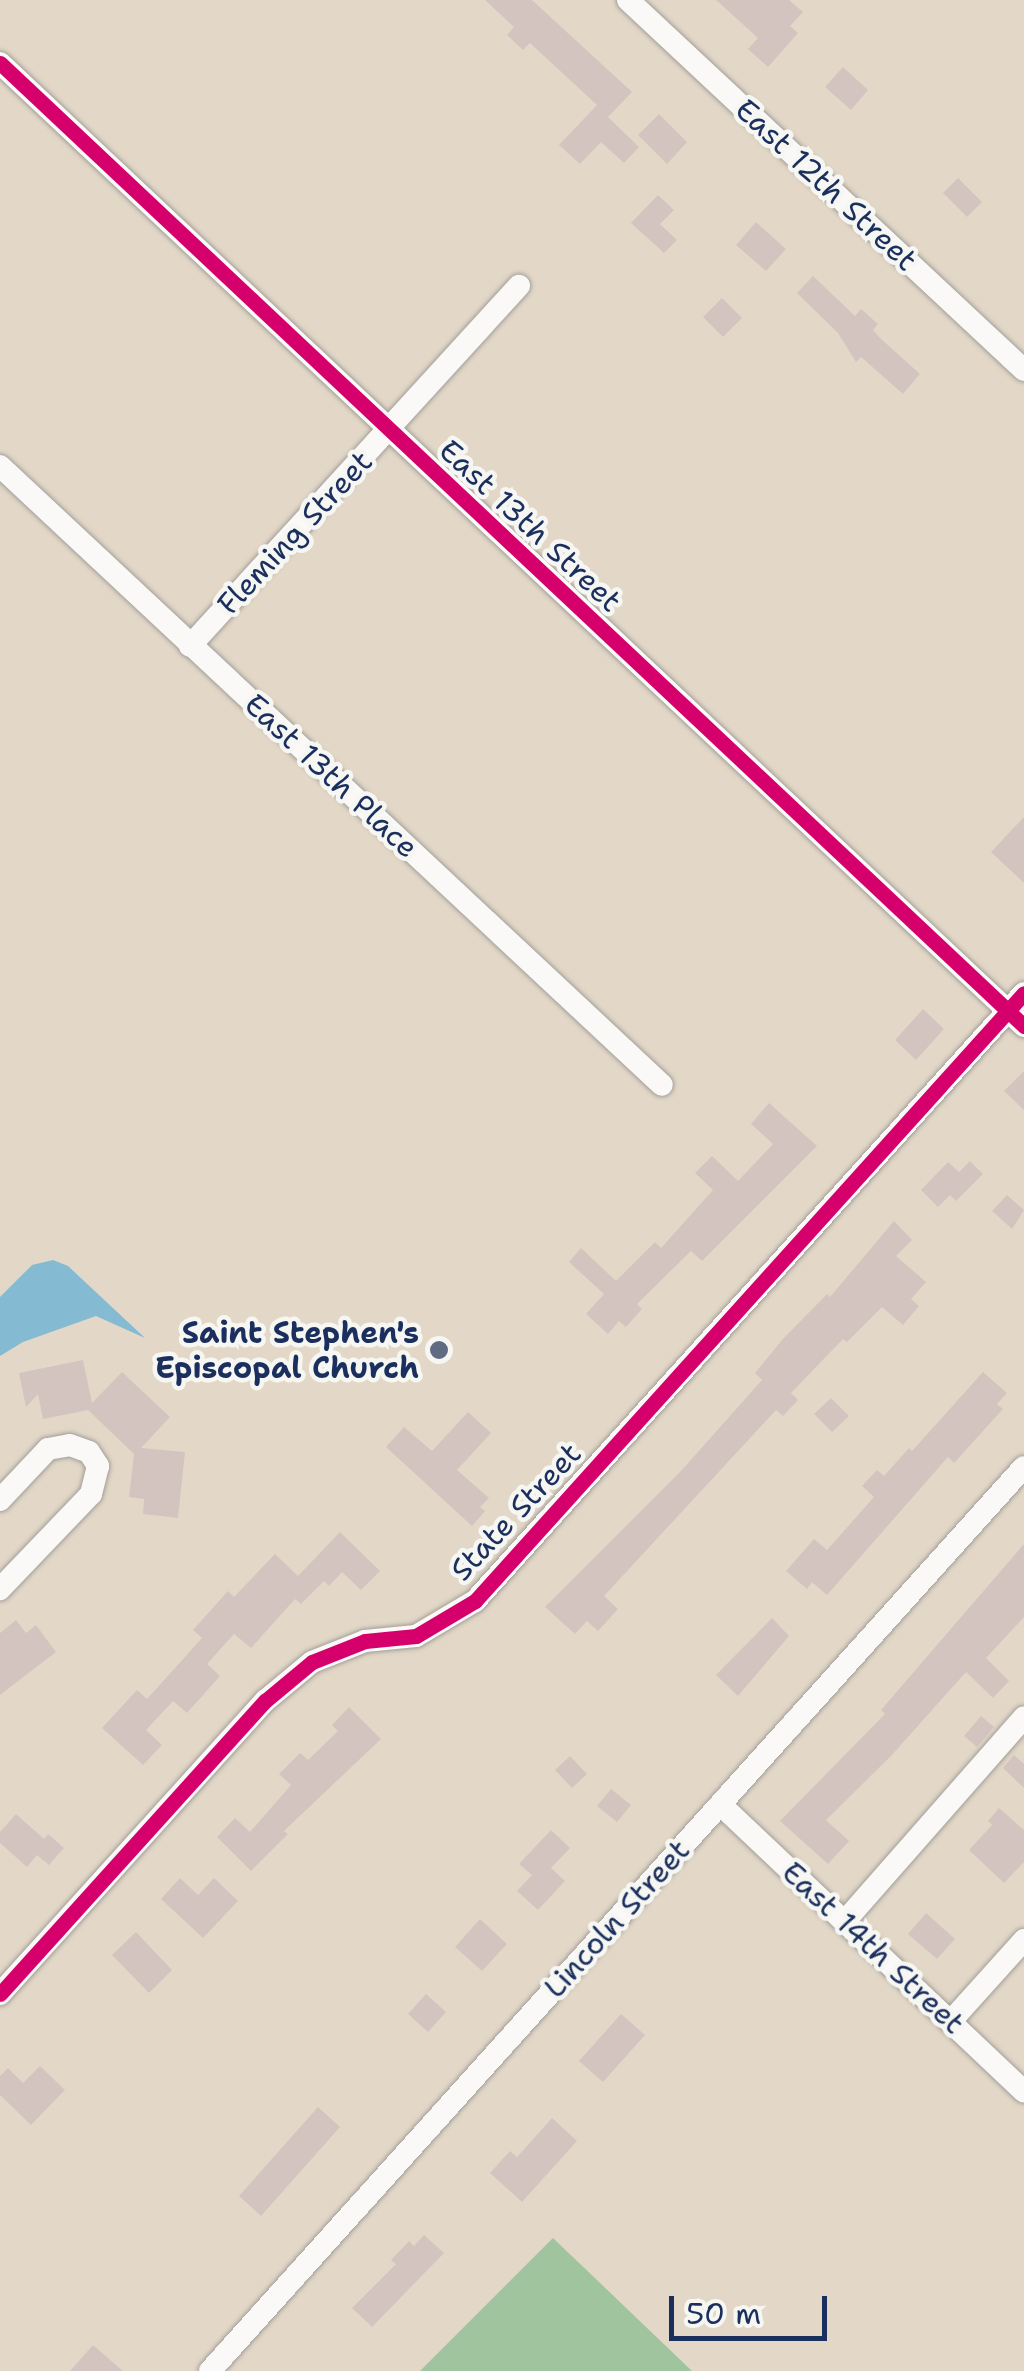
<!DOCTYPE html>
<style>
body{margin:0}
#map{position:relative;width:1024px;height:2371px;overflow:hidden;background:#e3d8c7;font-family:"Shantell Sans",sans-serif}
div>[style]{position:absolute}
.forest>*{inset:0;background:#a0c49d}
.water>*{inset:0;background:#84bad2}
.building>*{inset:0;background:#d3c4c0}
.roads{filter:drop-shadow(0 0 2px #a29f9b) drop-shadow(0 0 2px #a29f9b)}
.minor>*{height:22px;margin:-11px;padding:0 11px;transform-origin:11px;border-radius:11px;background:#fbf9f7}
.cycleway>*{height:15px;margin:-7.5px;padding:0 7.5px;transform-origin:7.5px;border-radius:7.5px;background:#d6006c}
.dots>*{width:28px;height:28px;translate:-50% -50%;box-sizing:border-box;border:5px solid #f6f6f2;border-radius:50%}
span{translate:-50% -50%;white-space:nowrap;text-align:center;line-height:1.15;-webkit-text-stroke:9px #f6f6f2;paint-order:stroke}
.street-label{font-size:30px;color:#1b2f5e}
.poi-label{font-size:30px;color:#1b2f5e;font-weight:700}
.right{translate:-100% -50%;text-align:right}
.scale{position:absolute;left:669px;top:2296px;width:158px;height:45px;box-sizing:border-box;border:5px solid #1b2f5e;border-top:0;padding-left:12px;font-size:30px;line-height:35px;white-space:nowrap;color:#1b2f5e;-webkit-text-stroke:8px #f6f6f2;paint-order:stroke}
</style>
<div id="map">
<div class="forest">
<i style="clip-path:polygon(553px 2238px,692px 2371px,420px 2371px)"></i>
</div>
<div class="water">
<i style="clip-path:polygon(53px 1260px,68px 1266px,145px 1338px,96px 1316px,23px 1342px,0 1356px,0 1297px,32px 1265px)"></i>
</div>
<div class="building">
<i style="clip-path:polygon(485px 0,532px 0,632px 92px,608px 117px,639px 147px,624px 163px,601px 142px,580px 164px,559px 145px,597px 105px,530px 43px,523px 50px,507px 35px,514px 27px)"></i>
<i style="clip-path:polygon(716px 0,789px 0,803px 12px,790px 26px,798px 33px,768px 67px,748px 49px,758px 38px)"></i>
<i style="clip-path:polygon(843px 67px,868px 90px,851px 110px,825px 87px)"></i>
<i style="clip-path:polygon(659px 114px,687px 142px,667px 164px,638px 135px)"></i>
<i style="clip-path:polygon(958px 178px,982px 202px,967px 217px,943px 193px)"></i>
<i style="clip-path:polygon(658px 195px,674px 210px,660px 224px,677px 240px,664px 253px,631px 223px)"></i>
<i style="clip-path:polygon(756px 222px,786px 249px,766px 271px,736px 245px)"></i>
<i style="clip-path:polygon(813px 276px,855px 316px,861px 309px,878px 324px,873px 330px,880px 338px,920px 374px,903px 394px,861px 357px,856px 362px,838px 333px,797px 293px)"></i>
<i style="clip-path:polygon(722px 298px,742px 318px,723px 337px,703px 317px)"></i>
<i style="clip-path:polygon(1024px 817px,1024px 883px,991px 852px)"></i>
<i style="clip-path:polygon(923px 1009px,944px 1029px,916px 1060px,895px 1040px)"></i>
<i style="clip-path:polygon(1024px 1071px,1024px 1110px,1004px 1091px)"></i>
<i style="clip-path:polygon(769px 1103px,817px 1146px,702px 1261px,691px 1251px,637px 1304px,642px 1309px,626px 1327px,619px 1321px,608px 1334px,586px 1314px,604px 1294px,569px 1262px,581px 1248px,616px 1281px,655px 1242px,661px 1248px,713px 1190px,695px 1173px,712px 1156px,738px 1181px,773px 1144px,751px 1124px)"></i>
<i style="clip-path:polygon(970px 1161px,983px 1174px,956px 1201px,950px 1195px,938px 1207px,921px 1190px,948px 1162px,959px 1172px)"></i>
<i style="clip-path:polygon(1007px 1195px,1024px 1210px,1012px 1229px,992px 1211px)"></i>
<i style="clip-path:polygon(894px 1221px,912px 1240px,896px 1256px,926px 1282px,911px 1299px,919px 1306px,903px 1325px,882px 1307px,847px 1342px,843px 1339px,791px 1393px,798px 1400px,783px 1416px,776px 1410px,604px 1596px,618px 1609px,598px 1631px,587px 1621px,575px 1634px,545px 1607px,681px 1471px,762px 1380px,755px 1373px,782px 1340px,827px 1294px,830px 1297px)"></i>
<i style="clip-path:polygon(83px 1360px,92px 1403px,122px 1372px,170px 1417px,141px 1448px,185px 1452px,178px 1518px,143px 1514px,144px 1499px,129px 1497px,134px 1454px,88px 1410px,43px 1419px,38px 1394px,26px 1407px,19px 1373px)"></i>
<i style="clip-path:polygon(983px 1372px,1007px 1393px,997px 1404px,1003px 1409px,954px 1463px,948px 1457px,827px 1595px,812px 1582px,807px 1589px,786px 1571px,814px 1539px,827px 1550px,874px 1497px,862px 1486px,877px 1470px,884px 1476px,909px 1448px,912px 1451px)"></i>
<i style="clip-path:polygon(831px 1398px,849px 1416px,832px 1432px,814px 1414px)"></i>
<i style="clip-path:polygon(468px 1412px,491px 1433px,457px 1470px,489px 1498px,480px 1507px,485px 1511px,472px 1526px,386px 1447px,404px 1427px,432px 1451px)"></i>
<i style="clip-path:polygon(340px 1532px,380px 1571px,361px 1590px,342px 1572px,329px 1586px,324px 1581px,301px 1604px,295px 1599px,251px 1648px,234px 1634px,207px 1664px,220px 1676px,187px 1713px,173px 1701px,146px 1730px,162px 1745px,143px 1765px,102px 1728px,137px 1690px,147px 1699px,202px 1638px,193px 1630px,228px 1591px,234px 1597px,275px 1554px,298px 1576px)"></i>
<i style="clip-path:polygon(1024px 1544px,1024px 1617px,986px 1658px,1009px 1681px,993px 1698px,966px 1672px,891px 1756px,826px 1820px,849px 1841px,828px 1864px,780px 1821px,885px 1714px,881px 1710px)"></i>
<i style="clip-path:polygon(772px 1618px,789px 1636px,738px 1696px,716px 1675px)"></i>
<i style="clip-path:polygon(16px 1620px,26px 1633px,36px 1625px,56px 1652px,0 1695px,0 1633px)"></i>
<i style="clip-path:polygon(349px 1707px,381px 1739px,284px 1831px,288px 1834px,251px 1871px,217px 1837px,235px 1818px,250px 1832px,291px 1785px,279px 1774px,300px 1753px,308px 1760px,338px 1731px,332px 1725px)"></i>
<i style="clip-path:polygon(981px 1716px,994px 1727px,977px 1747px,964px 1736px)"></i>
<i style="clip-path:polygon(1014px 1755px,1024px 1764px,1024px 1788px,1003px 1768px)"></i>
<i style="clip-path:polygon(570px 1756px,587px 1774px,572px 1788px,555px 1770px)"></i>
<i style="clip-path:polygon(611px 1789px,631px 1805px,617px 1822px,597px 1806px)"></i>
<i style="clip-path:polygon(999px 1808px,1024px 1830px,1024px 1862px,1004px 1883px,969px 1850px,992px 1825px,988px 1821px)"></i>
<i style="clip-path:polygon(16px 1814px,44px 1839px,48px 1834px,64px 1848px,49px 1865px,37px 1855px,27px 1867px,0 1843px,0 1832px)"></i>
<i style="clip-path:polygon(551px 1830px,570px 1848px,551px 1868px,565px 1881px,538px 1910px,517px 1891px,532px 1875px,519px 1864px)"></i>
<i style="clip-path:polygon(180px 1878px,198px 1895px,214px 1878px,238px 1901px,203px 1938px,161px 1899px)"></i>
<i style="clip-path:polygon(926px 1913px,955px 1939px,937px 1959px,908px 1934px)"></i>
<i style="clip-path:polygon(480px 1919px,507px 1944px,482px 1971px,455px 1947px)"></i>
<i style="clip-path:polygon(136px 1932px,172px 1970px,149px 1993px,112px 1955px)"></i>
<i style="clip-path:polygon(426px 1994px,446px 2012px,428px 2032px,408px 2014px)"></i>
<i style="clip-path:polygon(621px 2014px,645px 2035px,603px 2082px,579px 2061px)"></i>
<i style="clip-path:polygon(40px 2066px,65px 2090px,31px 2125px,0 2095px,0 2076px,8px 2068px,23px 2083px)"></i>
<i style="clip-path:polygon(318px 2107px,340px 2127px,261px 2216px,239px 2196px)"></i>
<i style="clip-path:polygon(552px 2118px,577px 2141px,522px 2202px,490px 2173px,510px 2151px,517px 2157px)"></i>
<i style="clip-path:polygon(424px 2235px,444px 2253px,372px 2327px,352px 2308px,396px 2264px,391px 2260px,409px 2241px,414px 2246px)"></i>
<i style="clip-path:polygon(93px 2345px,123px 2371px,70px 2371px)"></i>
</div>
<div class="roads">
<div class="minor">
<i style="left:628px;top:0;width:542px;rotate:43.06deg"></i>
<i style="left:0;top:63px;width:1406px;rotate:43.24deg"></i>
<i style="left:0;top:466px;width:906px;rotate:43.08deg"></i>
<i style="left:190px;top:646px;width:488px;rotate:-47.6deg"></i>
<i style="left:0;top:1500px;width:70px;rotate:-46.7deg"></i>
<i style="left:48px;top:1449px;width:22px;rotate:-10deg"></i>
<i style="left:70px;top:1445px;width:20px;rotate:20deg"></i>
<i style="left:89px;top:1452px;width:17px;rotate:57deg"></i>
<i style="left:98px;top:1466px;width:29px;rotate:104deg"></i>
<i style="left:91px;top:1494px;width:132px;rotate:133.8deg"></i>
<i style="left:721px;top:1805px;width:417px;rotate:43.4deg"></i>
<i style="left:845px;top:1921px;width:271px;rotate:-48.7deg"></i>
<i style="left:0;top:1994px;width:395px;rotate:-47.9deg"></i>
<i style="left:265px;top:1701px;width:61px;rotate:-39.7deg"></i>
<i style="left:312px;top:1662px;width:57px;rotate:-21.6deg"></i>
<i style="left:365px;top:1641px;width:51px;rotate:-5.6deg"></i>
<i style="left:416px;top:1636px;width:69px;rotate:-30.7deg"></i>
<i style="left:475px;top:1601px;width:819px;rotate:-47.92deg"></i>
<i style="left:951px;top:2021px;width:109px;rotate:-48deg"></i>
<i style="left:210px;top:2371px;width:1216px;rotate:-48deg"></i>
</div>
</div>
<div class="cycleway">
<i style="left:0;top:63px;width:1406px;rotate:43.24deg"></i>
<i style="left:0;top:1994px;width:395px;rotate:-47.9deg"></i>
<i style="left:265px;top:1701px;width:61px;rotate:-39.7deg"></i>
<i style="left:312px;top:1662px;width:57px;rotate:-21.6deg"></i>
<i style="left:365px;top:1641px;width:51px;rotate:-5.6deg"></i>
<i style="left:416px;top:1636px;width:69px;rotate:-30.7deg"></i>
<i style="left:475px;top:1601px;width:819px;rotate:-47.92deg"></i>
</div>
<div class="dots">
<i style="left:439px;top:1350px;background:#616a83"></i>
</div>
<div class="street-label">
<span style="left:826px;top:185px;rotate:43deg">East 12th Street</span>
<span style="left:530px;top:526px;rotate:43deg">East 13th Street</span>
<span style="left:295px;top:533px;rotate:-47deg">Fleming Street</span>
<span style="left:331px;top:776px;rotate:43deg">East 13th Place</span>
<span style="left:516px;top:1512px;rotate:-47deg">State Street</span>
<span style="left:617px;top:1919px;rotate:-48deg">Lincoln Street</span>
<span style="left:873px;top:1948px;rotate:43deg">East 14th Street</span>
</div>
<div class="poi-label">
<span class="right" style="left:419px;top:1350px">Saint Stephen's<br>Episcopal Church</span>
</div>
<div class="scale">50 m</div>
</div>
